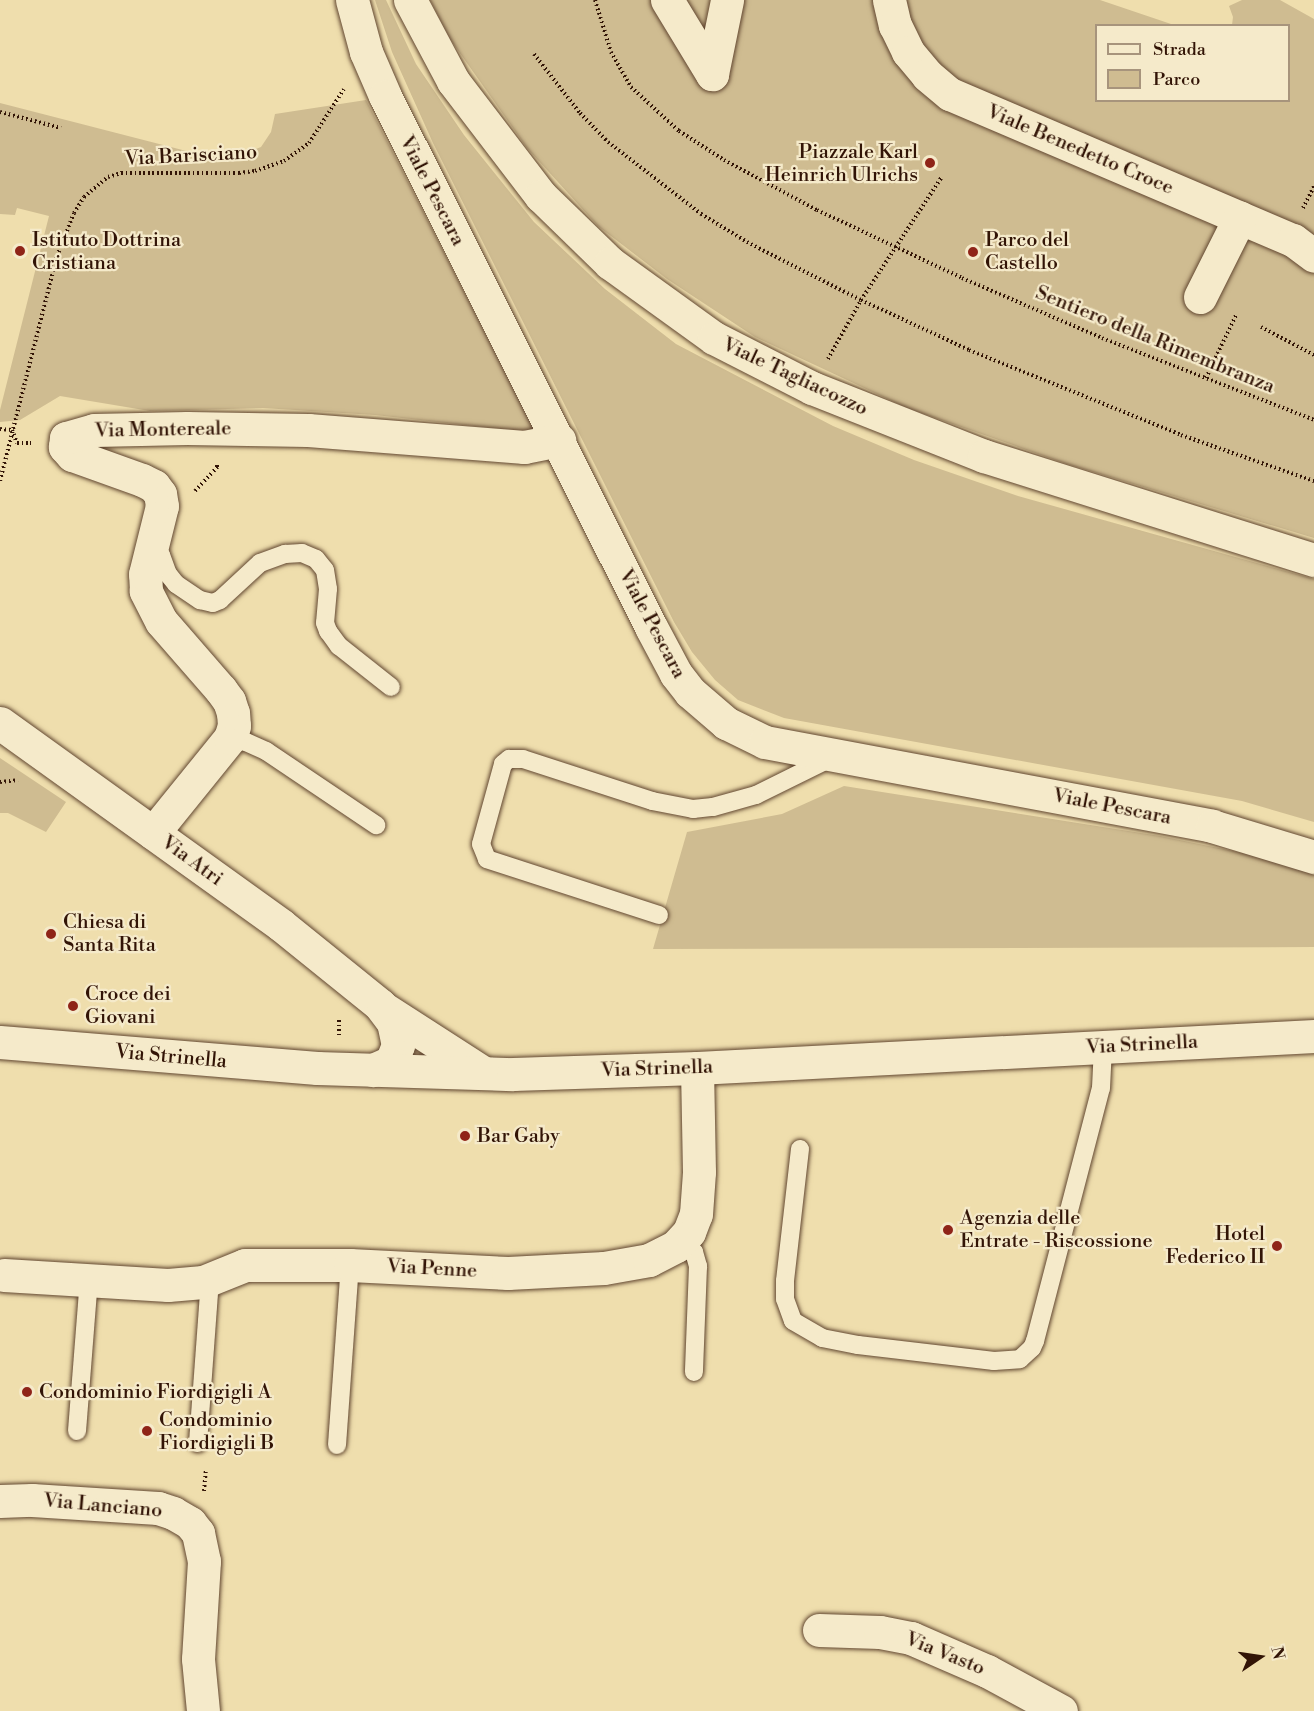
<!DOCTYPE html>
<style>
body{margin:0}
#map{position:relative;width:1314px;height:1711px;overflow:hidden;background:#efdead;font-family:"Libre Bodoni",serif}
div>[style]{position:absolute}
.green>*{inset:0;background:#cfbc91}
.path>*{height:4px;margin-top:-2px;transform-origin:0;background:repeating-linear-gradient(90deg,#321406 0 1.5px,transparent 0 4.5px)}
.roads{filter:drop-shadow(0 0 2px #614630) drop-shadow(0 0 2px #614630)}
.lane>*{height:18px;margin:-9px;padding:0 9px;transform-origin:9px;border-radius:9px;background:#f5eaca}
.street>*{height:33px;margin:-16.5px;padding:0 16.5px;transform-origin:16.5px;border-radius:16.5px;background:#f5eaca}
.secondary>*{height:33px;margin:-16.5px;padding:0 16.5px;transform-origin:16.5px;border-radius:16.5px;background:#f5eaca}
.dots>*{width:16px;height:16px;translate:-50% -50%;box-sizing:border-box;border:3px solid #f5eaca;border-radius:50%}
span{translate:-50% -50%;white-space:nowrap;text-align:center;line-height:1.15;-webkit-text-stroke:4.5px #f5eaca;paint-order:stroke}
.street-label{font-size:20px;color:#321406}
.poi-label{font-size:20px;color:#321406}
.right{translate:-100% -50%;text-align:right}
.left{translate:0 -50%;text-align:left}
.legend{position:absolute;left:1095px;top:24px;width:195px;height:78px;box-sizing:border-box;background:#f5eaca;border:2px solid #a7947c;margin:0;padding:8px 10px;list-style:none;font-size:18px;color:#321406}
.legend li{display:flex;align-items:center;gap:12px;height:30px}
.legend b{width:30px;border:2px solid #a7947c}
.north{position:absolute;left:1230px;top:1627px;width:60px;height:60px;-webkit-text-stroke:4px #f5eaca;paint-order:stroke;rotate:77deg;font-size:16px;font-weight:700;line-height:24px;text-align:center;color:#321406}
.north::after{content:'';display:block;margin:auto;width:21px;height:27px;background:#321406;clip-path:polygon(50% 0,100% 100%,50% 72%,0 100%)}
</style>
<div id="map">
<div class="green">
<i style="clip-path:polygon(375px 0,386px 0,416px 64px,464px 135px,534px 222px,605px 289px,676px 344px,833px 426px,914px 460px,1018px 496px,1314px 579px,1314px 822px,1242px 801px,784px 718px,738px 700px,715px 680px,692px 652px,674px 622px,433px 143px,392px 52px)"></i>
<i style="clip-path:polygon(430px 0,1100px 0,1174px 25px,1096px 26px,1096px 100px,1288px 100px,1288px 26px,1232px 25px,1233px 17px,1229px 6px,1242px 0,1280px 0,1314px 19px,1314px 538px,1067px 464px,907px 408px,755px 337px,667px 279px,598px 226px,527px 148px,450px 39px)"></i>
<i style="clip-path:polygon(366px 100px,536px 433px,375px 415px,263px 408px,150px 411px,60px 396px,20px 420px,0 422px,0 410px,49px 216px,17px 208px,15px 215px,0 214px,0 103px,198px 154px,233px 158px,261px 147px,271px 132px,275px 114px)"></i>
<i style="clip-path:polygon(0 758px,66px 802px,46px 832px,8px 813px,0 813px)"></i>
<i style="clip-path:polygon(844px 786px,1160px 836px,1243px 853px,1314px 873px,1314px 947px,653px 949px,687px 832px,782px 814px)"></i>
</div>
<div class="path">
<i style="left:595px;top:0;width:54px;rotate:72.9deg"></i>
<i style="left:611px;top:52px;width:40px;rotate:60.3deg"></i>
<i style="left:631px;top:87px;width:65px;rotate:42.5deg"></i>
<i style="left:679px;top:131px;width:54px;rotate:32.8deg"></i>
<i style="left:724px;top:160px;width:106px;rotate:28.3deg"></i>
<i style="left:817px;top:210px;width:160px;rotate:25.1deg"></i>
<i style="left:962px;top:278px;width:152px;rotate:23.2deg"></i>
<i style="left:1102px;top:338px;width:227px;rotate:21.1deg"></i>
<i style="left:534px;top:54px;width:75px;rotate:52.1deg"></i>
<i style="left:580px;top:113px;width:40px;rotate:46deg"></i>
<i style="left:608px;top:142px;width:118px;rotate:37.7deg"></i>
<i style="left:701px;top:214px;width:54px;rotate:31.3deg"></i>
<i style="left:747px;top:242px;width:128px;rotate:27deg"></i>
<i style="left:861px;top:300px;width:119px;rotate:24.8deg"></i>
<i style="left:969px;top:350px;width:228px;rotate:21.8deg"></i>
<i style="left:1181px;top:435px;width:141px;rotate:19.1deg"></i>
<i style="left:0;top:112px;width:63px;rotate:14.7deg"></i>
<i style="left:1303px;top:208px;width:25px;rotate:-63deg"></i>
<i style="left:1261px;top:327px;width:60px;rotate:27.8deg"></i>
<i style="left:828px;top:359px;width:68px;rotate:-60.8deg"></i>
<i style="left:861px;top:300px;width:146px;rotate:-56.7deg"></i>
<i style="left:1206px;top:378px;width:70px;rotate:-64.5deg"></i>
<i style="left:0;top:429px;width:12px;rotate:5deg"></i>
<i style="left:12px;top:430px;width:14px;rotate:69deg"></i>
<i style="left:17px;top:443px;width:14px"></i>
<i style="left:0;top:481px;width:232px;rotate:-75.8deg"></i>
<i style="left:57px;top:256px;width:46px;rotate:-68.4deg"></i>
<i style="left:74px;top:213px;width:19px;rotate:-58deg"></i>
<i style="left:84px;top:197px;width:31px;rotate:-40deg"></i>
<i style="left:108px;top:177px;width:14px;rotate:-17deg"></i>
<i style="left:121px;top:173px;width:118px"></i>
<i style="left:239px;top:173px;width:16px;rotate:-7deg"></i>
<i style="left:255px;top:171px;width:31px;rotate:-19deg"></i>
<i style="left:284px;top:161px;width:31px;rotate:-36deg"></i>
<i style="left:309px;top:143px;width:64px;rotate:-57.1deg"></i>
<i style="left:195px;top:491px;width:33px;rotate:-47deg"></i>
<i style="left:217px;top:467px;width:5px;rotate:-90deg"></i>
<i style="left:0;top:782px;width:18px;rotate:-6deg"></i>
<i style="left:339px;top:1035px;width:17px;rotate:-90deg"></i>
<i style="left:204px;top:1491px;width:22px;rotate:-85deg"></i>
</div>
<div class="roads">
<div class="lane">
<i style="left:151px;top:550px;width:11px;rotate:27deg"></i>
<i style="left:161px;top:555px;width:20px;rotate:70deg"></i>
<i style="left:168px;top:574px;width:13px;rotate:51deg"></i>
<i style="left:176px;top:584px;width:29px;rotate:34deg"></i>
<i style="left:200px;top:600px;width:13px;rotate:13deg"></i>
<i style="left:213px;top:603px;width:8px;rotate:-23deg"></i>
<i style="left:220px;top:600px;width:54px;rotate:-42.8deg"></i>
<i style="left:260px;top:563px;width:27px;rotate:-20deg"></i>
<i style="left:285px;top:554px;width:17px;rotate:-3deg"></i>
<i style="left:302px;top:553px;width:15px;rotate:23deg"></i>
<i style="left:316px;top:559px;width:14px;rotate:51deg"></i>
<i style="left:325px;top:570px;width:19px;rotate:81deg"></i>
<i style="left:328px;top:589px;width:34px;rotate:95deg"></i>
<i style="left:325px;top:623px;width:9px;rotate:69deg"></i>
<i style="left:328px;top:631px;width:19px;rotate:54deg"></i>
<i style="left:339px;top:646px;width:66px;rotate:38.3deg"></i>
<i style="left:230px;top:738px;width:16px;rotate:14deg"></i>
<i style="left:246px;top:742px;width:22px;rotate:24deg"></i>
<i style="left:266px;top:751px;width:133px;rotate:33.9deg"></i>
<i style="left:659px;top:915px;width:181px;rotate:-162deg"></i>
<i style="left:487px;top:859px;width:16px;rotate:-112deg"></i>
<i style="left:481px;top:844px;width:83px;rotate:-74.6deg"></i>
<i style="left:503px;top:764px;width:8px;rotate:-40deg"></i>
<i style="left:509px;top:759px;width:14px"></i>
<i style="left:523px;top:759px;width:136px;rotate:18deg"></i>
<i style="left:652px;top:801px;width:42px;rotate:11deg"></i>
<i style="left:693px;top:809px;width:20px;rotate:-6deg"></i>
<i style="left:713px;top:807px;width:45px;rotate:-15.6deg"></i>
<i style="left:756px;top:795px;width:86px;rotate:-26.3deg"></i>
<i style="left:800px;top:1149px;width:133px;rotate:96.5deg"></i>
<i style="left:785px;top:1281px;width:18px;rotate:90deg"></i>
<i style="left:785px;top:1299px;width:23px;rotate:70deg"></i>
<i style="left:793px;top:1321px;width:34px;rotate:30deg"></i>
<i style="left:822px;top:1338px;width:37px;rotate:11deg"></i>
<i style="left:858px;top:1345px;width:137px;rotate:6.7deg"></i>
<i style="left:994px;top:1361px;width:26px;rotate:-4deg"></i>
<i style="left:1020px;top:1359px;width:16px;rotate:-43deg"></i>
<i style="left:1032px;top:1348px;width:8px;rotate:-67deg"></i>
<i style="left:1035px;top:1341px;width:261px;rotate:-75.4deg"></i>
<i style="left:1101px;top:1088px;width:41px;rotate:-87.2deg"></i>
<i style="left:682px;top:1240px;width:17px;rotate:45deg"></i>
<i style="left:694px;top:1252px;width:15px;rotate:74deg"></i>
<i style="left:698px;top:1266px;width:106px;rotate:92.2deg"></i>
<i style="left:77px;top:1431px;width:151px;rotate:-85.5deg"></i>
<i style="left:198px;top:1443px;width:163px;rotate:-85.8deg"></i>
<i style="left:337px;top:1445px;width:180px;rotate:-85.9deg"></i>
</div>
<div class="street">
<i style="left:352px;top:0;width:54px;rotate:74.9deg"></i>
<i style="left:366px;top:52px;width:48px;rotate:66.6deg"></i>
<i style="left:385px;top:96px;width:594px;rotate:63.39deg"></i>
<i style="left:651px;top:627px;width:53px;rotate:62deg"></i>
<i style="left:676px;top:674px;width:23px;rotate:52deg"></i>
<i style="left:690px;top:692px;width:48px;rotate:40.7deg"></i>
<i style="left:726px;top:723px;width:43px;rotate:26deg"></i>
<i style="left:765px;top:742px;width:455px;rotate:10.6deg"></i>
<i style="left:1212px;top:826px;width:107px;rotate:16.9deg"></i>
<i style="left:410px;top:0;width:92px;rotate:62deg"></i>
<i style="left:453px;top:81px;width:145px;rotate:52.6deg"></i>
<i style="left:541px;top:196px;width:96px;rotate:44.2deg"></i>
<i style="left:610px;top:263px;width:128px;rotate:35.8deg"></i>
<i style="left:714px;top:338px;width:110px;rotate:27deg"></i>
<i style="left:812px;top:388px;width:185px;rotate:21.6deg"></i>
<i style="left:984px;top:456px;width:346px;rotate:17.5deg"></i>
<i style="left:667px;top:0;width:87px;rotate:58.7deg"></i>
<i style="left:889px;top:0;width:26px;rotate:77deg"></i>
<i style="left:895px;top:25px;width:30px;rotate:64deg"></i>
<i style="left:908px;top:52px;width:30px;rotate:50deg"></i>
<i style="left:927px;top:75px;width:30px;rotate:40deg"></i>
<i style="left:950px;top:94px;width:373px;rotate:23.1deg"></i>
<i style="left:1293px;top:240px;width:26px;rotate:37deg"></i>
<i style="left:712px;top:74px;width:76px;rotate:-78.5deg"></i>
<i style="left:1200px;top:297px;width:89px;rotate:-63.4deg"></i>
<i style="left:0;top:723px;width:346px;rotate:35.7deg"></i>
<i style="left:281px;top:925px;width:127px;rotate:38.9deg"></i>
<i style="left:380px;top:1005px;width:21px;rotate:53deg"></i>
<i style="left:393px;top:1022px;width:24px;rotate:78deg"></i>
<i style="left:398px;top:1045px;width:18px;rotate:112deg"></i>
<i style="left:391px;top:1062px;width:20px;rotate:156deg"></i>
<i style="left:153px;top:833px;width:122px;rotate:-51deg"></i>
<i style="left:230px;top:738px;width:13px;rotate:-72deg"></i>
<i style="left:234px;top:726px;width:13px;rotate:-94deg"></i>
<i style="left:233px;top:713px;width:13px;rotate:-108deg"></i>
<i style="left:229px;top:701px;width:14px;rotate:-126deg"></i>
<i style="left:221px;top:690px;width:91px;rotate:-131deg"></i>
<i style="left:161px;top:621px;width:34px;rotate:-117deg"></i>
<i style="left:146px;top:591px;width:17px;rotate:-93deg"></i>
<i style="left:145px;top:574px;width:70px;rotate:-76deg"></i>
<i style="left:162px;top:506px;width:12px;rotate:-99deg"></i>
<i style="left:160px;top:494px;width:10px;rotate:-127deg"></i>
<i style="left:154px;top:486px;width:13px;rotate:-153deg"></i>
<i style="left:142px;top:480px;width:74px;rotate:-160.3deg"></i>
<i style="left:72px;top:455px;width:11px;rotate:-131deg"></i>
<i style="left:65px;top:447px;width:9px;rotate:-84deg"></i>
<i style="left:66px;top:438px;width:29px;rotate:-16deg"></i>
<i style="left:94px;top:430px;width:93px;rotate:-1.2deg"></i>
<i style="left:187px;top:428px;width:121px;rotate:0.9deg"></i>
<i style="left:308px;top:430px;width:217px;rotate:4.5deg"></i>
<i style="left:524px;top:447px;width:36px;rotate:-11deg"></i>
<i style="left:383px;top:1008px;width:120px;rotate:32.8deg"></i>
<i style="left:4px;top:1275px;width:164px;rotate:3.5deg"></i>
<i style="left:168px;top:1285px;width:35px;rotate:-5deg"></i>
<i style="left:203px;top:1282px;width:45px;rotate:-22deg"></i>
<i style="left:245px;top:1265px;width:105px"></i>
<i style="left:350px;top:1265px;width:158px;rotate:2.9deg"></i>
<i style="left:508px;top:1273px;width:96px;rotate:-3deg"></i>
<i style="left:604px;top:1268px;width:46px;rotate:-10.1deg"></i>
<i style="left:649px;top:1260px;width:30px;rotate:-27deg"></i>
<i style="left:676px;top:1246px;width:19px;rotate:-47deg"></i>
<i style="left:689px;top:1232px;width:19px;rotate:-69deg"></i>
<i style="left:696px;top:1214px;width:42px;rotate:-85.9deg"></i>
<i style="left:699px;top:1172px;width:104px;rotate:-91.1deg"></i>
<i style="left:0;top:1501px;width:32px;rotate:-2deg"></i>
<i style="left:32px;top:1500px;width:126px;rotate:3.6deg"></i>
<i style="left:158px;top:1508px;width:16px;rotate:18deg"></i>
<i style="left:173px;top:1513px;width:20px;rotate:30deg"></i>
<i style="left:190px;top:1523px;width:13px;rotate:51deg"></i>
<i style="left:198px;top:1533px;width:29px;rotate:78deg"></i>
<i style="left:204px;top:1561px;width:98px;rotate:93.5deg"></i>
<i style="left:198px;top:1659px;width:52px;rotate:84.5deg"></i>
<i style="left:819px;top:1630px;width:61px;rotate:1.9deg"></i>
<i style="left:880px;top:1632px;width:32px;rotate:11deg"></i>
<i style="left:911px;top:1638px;width:83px;rotate:23.5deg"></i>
<i style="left:987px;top:1671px;width:84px;rotate:28.4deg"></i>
</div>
<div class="secondary">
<i style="left:0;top:1042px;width:318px;rotate:4.7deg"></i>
<i style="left:317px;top:1068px;width:196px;rotate:1.8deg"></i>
<i style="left:513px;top:1074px;width:184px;rotate:-1.9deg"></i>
<i style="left:697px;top:1068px;width:618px;rotate:-2.97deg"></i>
</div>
</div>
<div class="dots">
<i style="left:930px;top:163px;background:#8f2418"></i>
<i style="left:20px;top:251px;background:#8f2418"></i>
<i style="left:973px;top:252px;background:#8f2418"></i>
<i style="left:51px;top:934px;background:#8f2418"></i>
<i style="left:73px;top:1006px;background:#8f2418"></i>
<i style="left:465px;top:1136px;background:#8f2418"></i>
<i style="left:948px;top:1230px;background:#8f2418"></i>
<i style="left:1277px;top:1246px;background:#8f2418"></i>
<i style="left:27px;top:1392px;background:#8f2418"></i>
<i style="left:147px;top:1431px;background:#8f2418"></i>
</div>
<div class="street-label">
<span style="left:1080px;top:150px;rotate:23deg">Viale Benedetto Croce</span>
<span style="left:191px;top:156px;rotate:-3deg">Via Barisciano</span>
<span style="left:432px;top:191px;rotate:63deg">Viale Pescara</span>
<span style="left:1155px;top:340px;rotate:22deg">Sentiero della Rimembranza</span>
<span style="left:795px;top:377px;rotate:25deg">Viale Tagliacozzo</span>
<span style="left:163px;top:430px;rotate:-1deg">Via Montereale</span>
<span style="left:652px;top:624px;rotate:62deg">Viale Pescara</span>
<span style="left:1112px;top:807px;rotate:11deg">Viale Pescara</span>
<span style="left:192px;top:861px;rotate:36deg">Via Atri</span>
<span style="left:1142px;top:1045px;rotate:-3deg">Via Strinella</span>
<span style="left:171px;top:1057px;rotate:5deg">Via Strinella</span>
<span style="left:657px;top:1069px;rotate:-2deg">Via Strinella</span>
<span style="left:432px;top:1269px;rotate:3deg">Via Penne</span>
<span style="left:103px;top:1506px;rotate:5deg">Via Lanciano</span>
<span style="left:945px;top:1654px;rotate:22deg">Via Vasto</span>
</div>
<div class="poi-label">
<span class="right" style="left:918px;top:164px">Piazzale Karl<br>Heinrich Ulrichs</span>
<span class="left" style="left:32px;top:252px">Istituto Dottrina<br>Cristiana</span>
<span class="left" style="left:985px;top:252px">Parco del<br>Castello</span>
<span class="left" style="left:63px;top:934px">Chiesa di<br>Santa Rita</span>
<span class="left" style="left:85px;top:1006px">Croce dei<br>Giovani</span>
<span class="left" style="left:477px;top:1136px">Bar Gaby</span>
<span class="left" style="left:960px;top:1230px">Agenzia delle<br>Entrate - Riscossione</span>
<span class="right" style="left:1265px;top:1246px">Hotel<br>Federico II</span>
<span class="left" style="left:39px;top:1392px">Condominio Fiordigigli A</span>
<span class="left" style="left:159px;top:1432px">Condominio<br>Fiordigigli B</span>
</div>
<ul class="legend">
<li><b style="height:8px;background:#f5eaca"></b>Strada</li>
<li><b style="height:16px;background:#cfbc91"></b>Parco</li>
</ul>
<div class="north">N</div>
</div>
